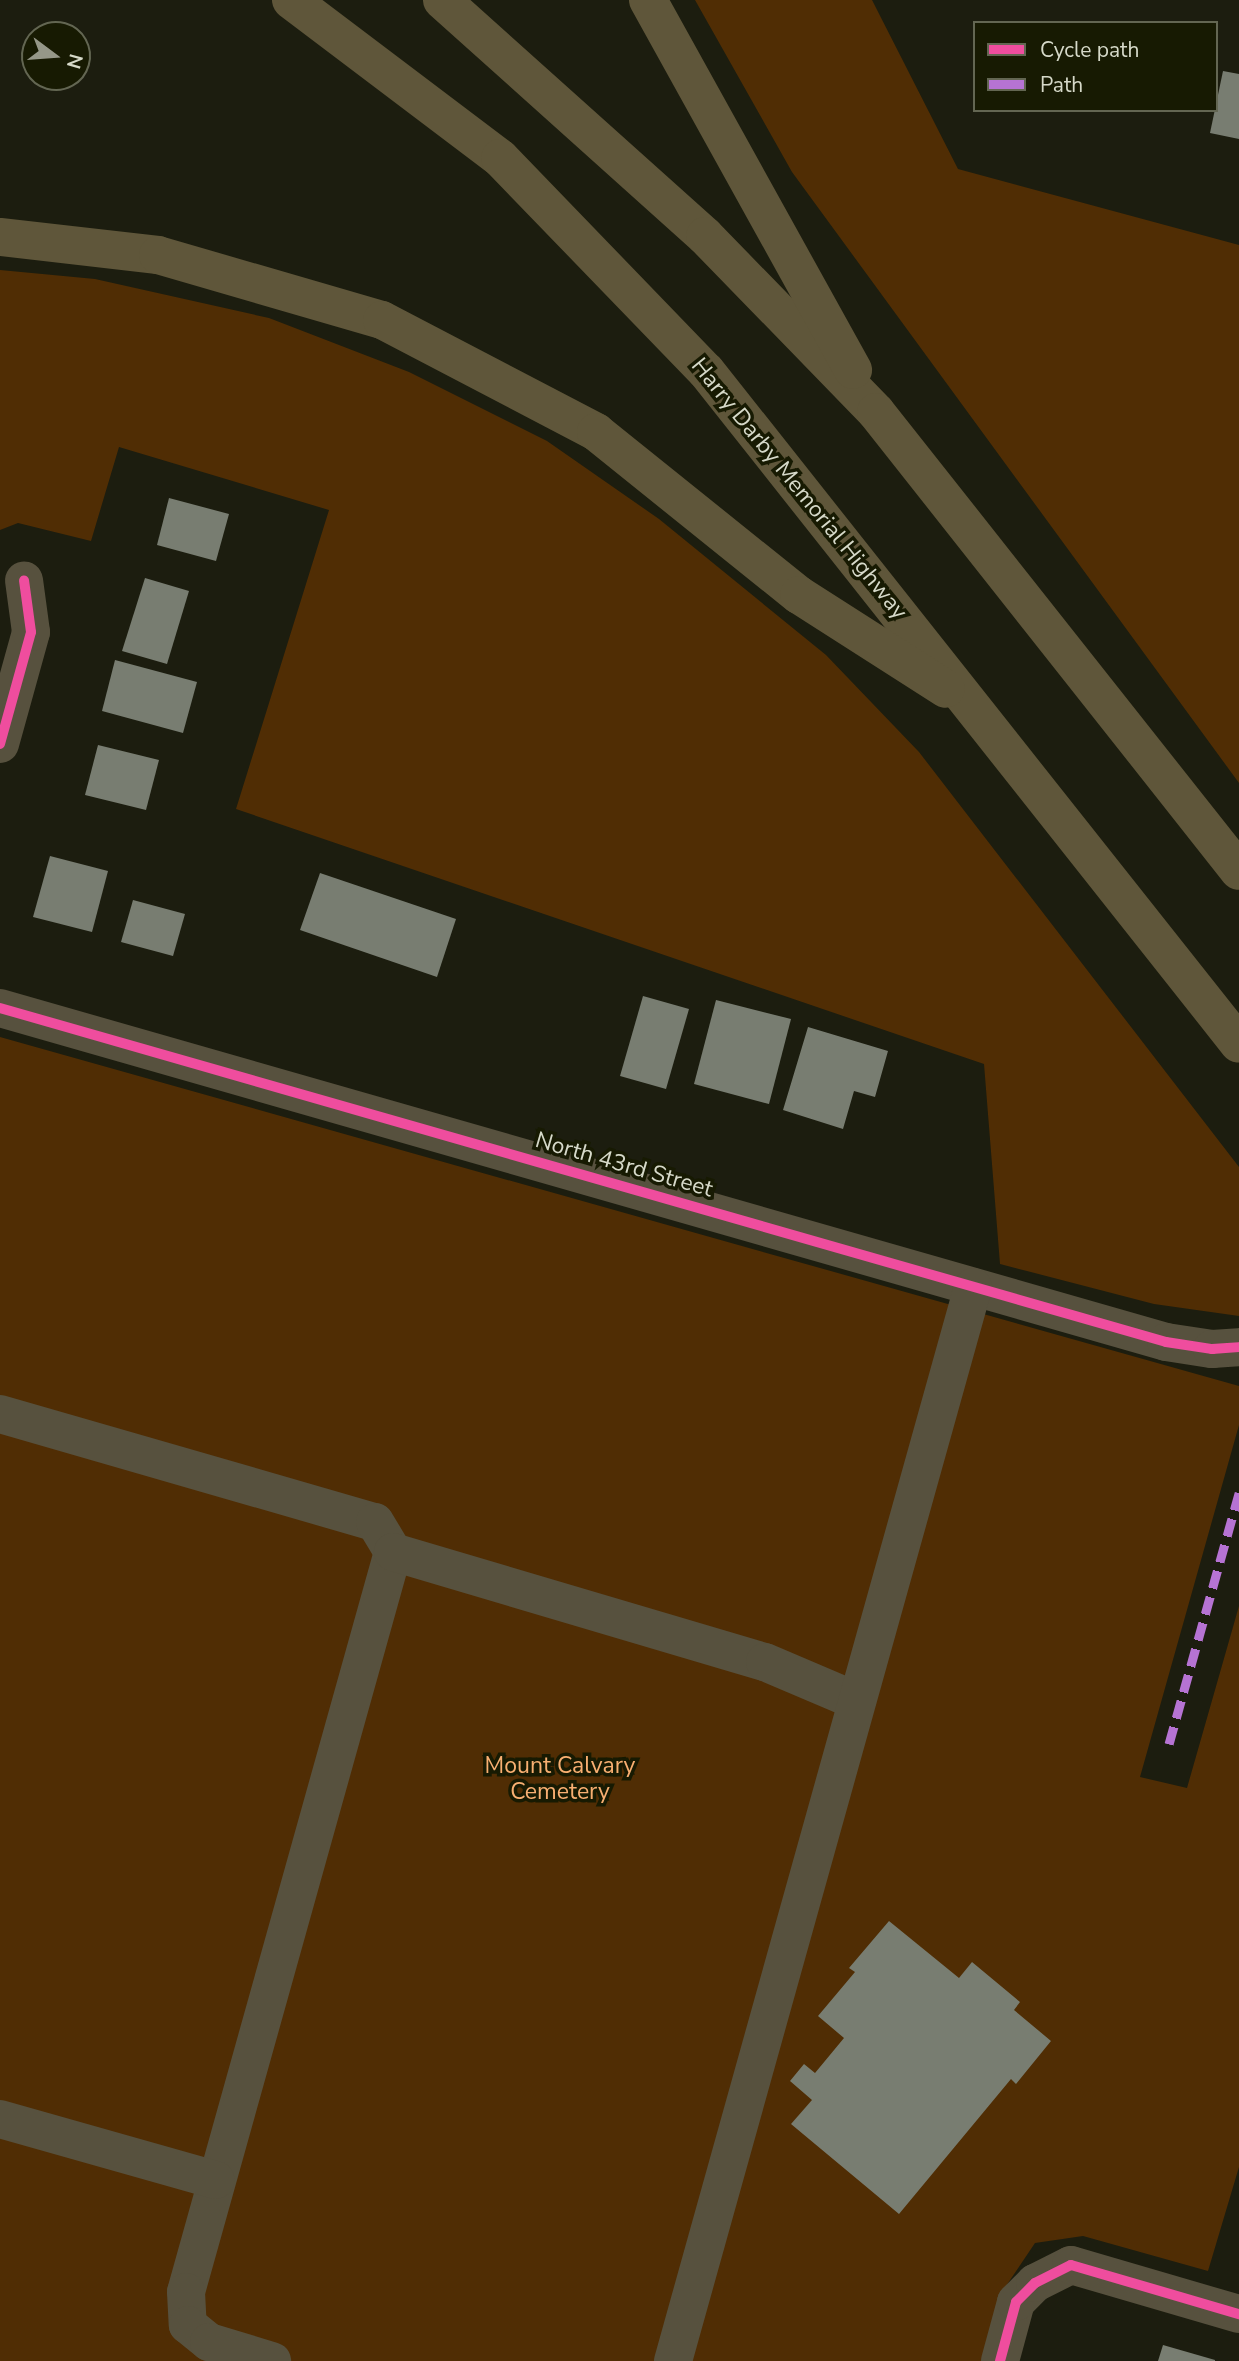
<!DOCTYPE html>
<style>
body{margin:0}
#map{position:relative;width:1239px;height:2361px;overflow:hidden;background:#1c1d0f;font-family:"Nunito Sans",sans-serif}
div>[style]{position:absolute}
.green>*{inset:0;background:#502d04}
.building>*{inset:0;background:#787d71}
.minor>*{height:38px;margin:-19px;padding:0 19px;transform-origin:19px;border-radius:19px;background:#57513e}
.highway>*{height:38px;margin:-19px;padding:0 19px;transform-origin:19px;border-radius:19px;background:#5f563a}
.quiet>*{height:9px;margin-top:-4.5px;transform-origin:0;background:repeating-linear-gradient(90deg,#b673d3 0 18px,transparent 0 27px)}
.cycleway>*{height:10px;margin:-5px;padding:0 5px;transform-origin:5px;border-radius:5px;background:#ef4d9e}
span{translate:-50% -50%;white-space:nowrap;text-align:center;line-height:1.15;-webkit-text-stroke:7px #171a02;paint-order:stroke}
.street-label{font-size:23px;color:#d6d9c9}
.park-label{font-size:23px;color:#f8af71}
.legend{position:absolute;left:973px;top:21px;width:245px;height:91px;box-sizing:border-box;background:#171a02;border:2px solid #636652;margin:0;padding:9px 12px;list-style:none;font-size:21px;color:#d6d9c9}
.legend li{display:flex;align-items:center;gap:14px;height:35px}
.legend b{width:35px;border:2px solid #636652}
.north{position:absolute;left:21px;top:21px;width:70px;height:70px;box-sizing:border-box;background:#171a02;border:2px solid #636652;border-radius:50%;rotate:106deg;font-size:19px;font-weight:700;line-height:28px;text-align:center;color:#d6d9c9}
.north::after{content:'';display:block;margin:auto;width:24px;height:32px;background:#959788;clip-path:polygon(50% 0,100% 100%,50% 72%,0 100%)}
</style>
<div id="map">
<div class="green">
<i style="clip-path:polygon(695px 0,872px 0,958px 169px,1239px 245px,1239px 783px,792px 172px)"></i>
<i style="clip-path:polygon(0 270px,95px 279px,269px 318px,409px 372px,547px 441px,659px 519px,826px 655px,919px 752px,1239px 1167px,1239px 1316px,1154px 1304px,1000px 1264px,984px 1064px,236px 809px,329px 510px,119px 447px,91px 541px,18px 523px,0 530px)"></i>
<i style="clip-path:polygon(0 1037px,1239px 1386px,1239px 1425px,1140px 1777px,1187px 1788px,1239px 1606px,1239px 2167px,1208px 2271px,1083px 2236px,1035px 2243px,1000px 2295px,982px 2361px,0 2361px)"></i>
</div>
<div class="building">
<i style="clip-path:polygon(1223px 71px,1239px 74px,1239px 139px,1210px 133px)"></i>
<i style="clip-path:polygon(169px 498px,229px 514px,216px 561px,157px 545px)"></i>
<i style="clip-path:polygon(145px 578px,189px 591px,167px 664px,122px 651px)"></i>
<i style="clip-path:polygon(115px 660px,197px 682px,183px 733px,102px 711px)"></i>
<i style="clip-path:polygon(98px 745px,159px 760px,146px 810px,85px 795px)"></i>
<i style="clip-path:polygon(50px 856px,108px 871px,92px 932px,33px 917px)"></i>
<i style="clip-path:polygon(320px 873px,456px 919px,437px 977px,300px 930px)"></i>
<i style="clip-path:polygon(133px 900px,185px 914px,173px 956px,121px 942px)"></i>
<i style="clip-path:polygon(643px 996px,689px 1009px,666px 1089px,620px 1076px)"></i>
<i style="clip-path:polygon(716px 1000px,791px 1019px,769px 1104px,694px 1084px)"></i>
<i style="clip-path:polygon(808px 1027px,888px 1051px,875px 1097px,854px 1091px,843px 1129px,783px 1110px)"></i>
<i style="clip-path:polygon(889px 1921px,959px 1978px,972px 1962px,1020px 2002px,1014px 2010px,1051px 2041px,1016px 2084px,1011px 2079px,899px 2214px,791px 2124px,812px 2100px,790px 2081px,804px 2064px,815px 2073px,844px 2038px,818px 2016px,855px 1972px,849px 1968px)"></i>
<i style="clip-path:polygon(1163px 2345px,1215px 2360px,1215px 2361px,1158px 2361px)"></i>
</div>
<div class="minor">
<i style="left:0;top:744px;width:116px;rotate:-74.5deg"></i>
<i style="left:31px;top:632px;width:52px;rotate:-97.7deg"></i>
<i style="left:0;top:1008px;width:1213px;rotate:15.98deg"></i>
<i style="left:1166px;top:1342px;width:47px;rotate:8.7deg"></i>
<i style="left:1212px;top:1349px;width:27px;rotate:-4deg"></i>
<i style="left:0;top:1414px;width:390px;rotate:16.1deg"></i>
<i style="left:375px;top:1522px;width:35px;rotate:59deg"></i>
<i style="left:393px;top:1552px;width:768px;rotate:105.63deg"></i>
<i style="left:186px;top:2292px;width:33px;rotate:87deg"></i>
<i style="left:188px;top:2325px;width:27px;rotate:39deg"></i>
<i style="left:209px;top:2342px;width:66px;rotate:16.8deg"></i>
<i style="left:393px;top:1552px;width:388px;rotate:16.5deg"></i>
<i style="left:765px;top:1662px;width:97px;rotate:23.1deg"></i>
<i style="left:0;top:2119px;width:224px;rotate:15.8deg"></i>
<i style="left:673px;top:2361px;width:1115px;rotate:-74.39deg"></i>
<i style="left:1000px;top:2361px;width:61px;rotate:-74.8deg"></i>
<i style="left:1016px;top:2302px;width:27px;rotate:-45deg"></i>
<i style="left:1035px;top:2283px;width:40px;rotate:-26.6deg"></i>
<i style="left:1071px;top:2265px;width:175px;rotate:16.3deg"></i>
</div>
<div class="highway">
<i style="left:291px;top:0;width:262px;rotate:37.1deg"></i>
<i style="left:500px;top:158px;width:296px;rotate:46deg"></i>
<i style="left:706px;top:371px;width:858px;rotate:51.62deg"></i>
<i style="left:442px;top:0;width:353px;rotate:41.9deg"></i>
<i style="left:705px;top:236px;width:245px;rotate:45.8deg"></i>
<i style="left:876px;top:412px;width:585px;rotate:51.66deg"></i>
<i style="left:648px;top:0;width:423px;rotate:61deg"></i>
<i style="left:0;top:237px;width:159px;rotate:6.5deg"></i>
<i style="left:158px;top:255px;width:233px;rotate:16.2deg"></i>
<i style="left:382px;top:320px;width:242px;rotate:27.6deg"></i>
<i style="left:596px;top:432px;width:260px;rotate:38.8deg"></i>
<i style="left:799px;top:595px;width:174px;rotate:32.6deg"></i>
</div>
<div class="quiet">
<i style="left:1169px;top:1744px;width:261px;rotate:-74.4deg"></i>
</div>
<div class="cycleway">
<i style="left:0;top:744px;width:116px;rotate:-74.5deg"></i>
<i style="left:31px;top:632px;width:52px;rotate:-97.7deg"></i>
<i style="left:0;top:1008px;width:1213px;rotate:15.98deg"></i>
<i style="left:1166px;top:1342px;width:47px;rotate:8.7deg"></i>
<i style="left:1212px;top:1349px;width:27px;rotate:-4deg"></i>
<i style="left:1000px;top:2361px;width:61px;rotate:-74.8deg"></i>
<i style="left:1016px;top:2302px;width:27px;rotate:-45deg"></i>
<i style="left:1035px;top:2283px;width:40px;rotate:-26.6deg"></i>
<i style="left:1071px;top:2265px;width:175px;rotate:16.3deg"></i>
</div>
<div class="street-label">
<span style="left:799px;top:489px;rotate:51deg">Harry Darby Memorial Highway</span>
<span style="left:624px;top:1165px;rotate:16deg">North 43rd Street</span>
</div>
<div class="park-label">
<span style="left:560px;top:1779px">Mount Calvary<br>Cemetery</span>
</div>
<ul class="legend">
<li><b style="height:9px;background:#ef4d9e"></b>Cycle path</li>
<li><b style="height:9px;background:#b673d3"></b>Path</li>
</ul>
<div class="north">N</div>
</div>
